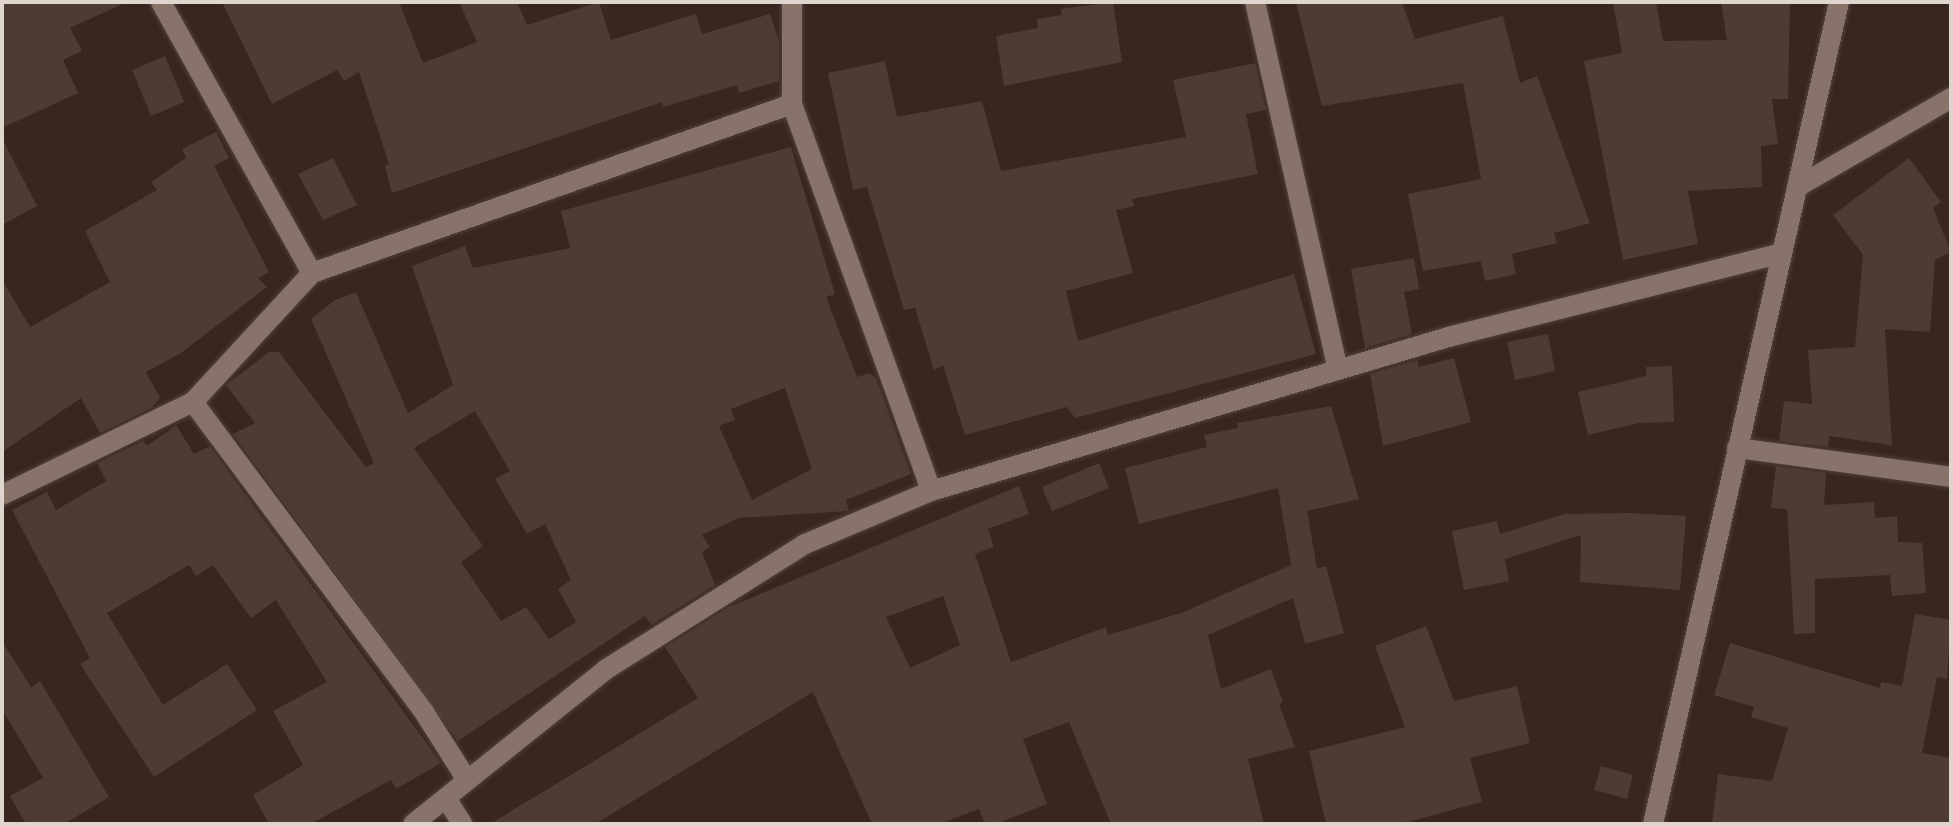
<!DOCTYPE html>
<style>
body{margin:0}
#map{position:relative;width:1953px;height:826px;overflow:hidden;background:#38261f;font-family:Cabin,sans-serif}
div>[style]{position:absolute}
.building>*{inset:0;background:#4e3b34}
.roads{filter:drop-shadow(0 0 2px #51423c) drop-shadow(0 0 2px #51423c)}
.minor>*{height:20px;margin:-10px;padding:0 10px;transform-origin:10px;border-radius:10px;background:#88736a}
.tertiary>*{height:20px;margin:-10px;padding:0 10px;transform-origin:10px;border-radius:10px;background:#88736a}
.secondary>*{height:20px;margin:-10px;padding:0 10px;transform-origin:10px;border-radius:10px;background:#88736a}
span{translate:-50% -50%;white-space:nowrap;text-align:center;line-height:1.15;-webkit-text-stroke:7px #2e1d16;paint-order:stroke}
.frame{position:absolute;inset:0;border:4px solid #e0d4cf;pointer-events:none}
</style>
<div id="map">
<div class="building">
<i style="clip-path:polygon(2px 2px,127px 2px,70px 28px,82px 51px,63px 60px,78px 93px,2px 128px)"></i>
<i style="clip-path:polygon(222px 2px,399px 2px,423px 63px,477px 42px,459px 2px,517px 2px,527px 25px,599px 2px,611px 40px,696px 14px,702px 34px,770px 14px,779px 41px,779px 81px,739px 93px,737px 85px,663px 107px,662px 102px,392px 193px,385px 166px,389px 164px,359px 72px,344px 81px,337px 70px,272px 104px)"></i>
<i style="clip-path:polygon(1113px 2px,1122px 62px,1004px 86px,996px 36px,1038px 28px,1037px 19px,1062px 15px,1061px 9px)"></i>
<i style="clip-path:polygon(1296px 2px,1402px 2px,1415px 39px,1503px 16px,1520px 83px,1537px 76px,1590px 223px,1554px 233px,1557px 243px,1512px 254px,1516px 274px,1485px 281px,1481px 261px,1423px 271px,1408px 194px,1481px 179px,1463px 83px,1322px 106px)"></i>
<i style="clip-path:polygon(1613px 2px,1656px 2px,1663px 41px,1727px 40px,1721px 2px,1790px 2px,1788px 99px,1772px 99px,1778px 144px,1761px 146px,1762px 187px,1688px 191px,1698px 244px,1623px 260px,1584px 61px,1622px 53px)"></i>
<i style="clip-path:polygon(165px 56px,184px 102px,151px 116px,132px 70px)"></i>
<i style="clip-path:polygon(885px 61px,897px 117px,982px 101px,1001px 171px,1186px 137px,1173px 80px,1255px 63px,1266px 110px,1246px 114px,1258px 174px,1132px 199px,1134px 206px,1116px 210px,1133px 273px,1066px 291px,1078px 341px,1294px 274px,1316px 354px,1075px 418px,1067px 407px,965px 435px,943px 365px,934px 370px,915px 308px,904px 310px,867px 187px,853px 190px,828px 73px)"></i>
<i style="clip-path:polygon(216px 132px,229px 158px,214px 166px,269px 272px,258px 278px,267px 287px,181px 353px,146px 372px,160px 398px,151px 408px,100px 433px,81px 398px,2px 452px,2px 280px,30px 327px,110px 282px,85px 231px,157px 190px,151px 182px,186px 158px,182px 149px)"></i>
<i style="clip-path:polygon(2px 138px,37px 206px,2px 225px)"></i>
<i style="clip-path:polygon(evenodd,791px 147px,835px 294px,826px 297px,857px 377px,870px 373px,876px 378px,911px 474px,846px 500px,849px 511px,739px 518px,702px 535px,710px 547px,702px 552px,715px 585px,651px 625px,645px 616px,458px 741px,233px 434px,255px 423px,226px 385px,269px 352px,279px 352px,366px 467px,374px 463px,311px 319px,335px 300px,356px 292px,408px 413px,453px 385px,412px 266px,465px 246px,473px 268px,570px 248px,561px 211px,791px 147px,785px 388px,812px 469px,752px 500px,719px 426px,735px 420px,731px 409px,785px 388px,791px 147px,475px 411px,510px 471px,495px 479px,527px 534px,545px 524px,571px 580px,558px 589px,576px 622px,549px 639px,526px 607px,501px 621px,461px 562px,483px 546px,414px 448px,475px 411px)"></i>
<i style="clip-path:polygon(333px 158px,357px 205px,323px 220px,298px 174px)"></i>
<i style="clip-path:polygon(1909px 158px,1941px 202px,1933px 208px,1951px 252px,1935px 260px,1930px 332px,1885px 329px,1892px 445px,1829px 436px,1828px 447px,1779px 441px,1784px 401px,1812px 404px,1808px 350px,1855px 347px,1863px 255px,1833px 215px)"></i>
<i style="clip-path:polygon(1414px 258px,1419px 289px,1404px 292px,1412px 334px,1365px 348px,1351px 269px)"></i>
<i style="clip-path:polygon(1548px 334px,1555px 371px,1515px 380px,1507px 342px)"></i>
<i style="clip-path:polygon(1454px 358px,1471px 422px,1383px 446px,1370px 374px,1417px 360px,1419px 367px)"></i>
<i style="clip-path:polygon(1672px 366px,1674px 422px,1639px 423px,1588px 435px,1578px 392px,1646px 376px,1646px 367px)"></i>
<i style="clip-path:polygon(evenodd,1331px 406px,1359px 499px,1307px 511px,1317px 568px,1326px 566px,1344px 633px,1305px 644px,1293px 598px,1208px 635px,1221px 689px,1271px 669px,1283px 702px,1279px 704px,1295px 747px,1248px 759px,1264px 824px,1111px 824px,1069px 722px,1023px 739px,1047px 804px,996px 824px,985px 824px,979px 809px,939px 824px,872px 824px,813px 692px,595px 824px,490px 824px,698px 698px,665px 647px,729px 607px,1019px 486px,1029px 514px,988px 529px,994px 547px,975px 554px,1011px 662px,1106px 627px,1108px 635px,1181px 613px,1291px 565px,1278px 488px,1139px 524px,1125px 468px,1207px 447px,1204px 435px,1238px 428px,1237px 423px,1331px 406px,943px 596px,960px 645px,910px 668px,886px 617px,943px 596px)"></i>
<i style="clip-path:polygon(176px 425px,194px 454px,210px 446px,441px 763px,396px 789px,391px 780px,311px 824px,269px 824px,253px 795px,303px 765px,273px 711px,327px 682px,276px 600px,251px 618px,213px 565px,196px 576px,189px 565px,107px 613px,163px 705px,227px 664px,257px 710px,154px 777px,80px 664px,90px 658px,12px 510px,47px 492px,56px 510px,106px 481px,97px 463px,143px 441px,147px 446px)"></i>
<i style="clip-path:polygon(1099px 463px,1109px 488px,1052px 511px,1042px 487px)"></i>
<i style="clip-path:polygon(1776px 466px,1826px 473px,1824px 505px,1874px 502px,1875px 518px,1897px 516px,1898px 542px,1922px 543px,1926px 593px,1892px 596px,1890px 575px,1815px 579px,1815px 633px,1794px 634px,1787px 509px,1771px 508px)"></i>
<i style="clip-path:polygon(1629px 513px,1686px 516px,1680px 590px,1580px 582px,1581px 535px,1505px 559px,1509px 581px,1464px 590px,1452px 531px,1497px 521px,1500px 534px,1565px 514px)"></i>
<i style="clip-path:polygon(1915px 614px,1951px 620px,1947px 679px,1937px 677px,1922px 753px,1951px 758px,1951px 824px,1712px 824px,1718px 774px,1772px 781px,1788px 728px,1751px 717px,1754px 707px,1714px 695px,1730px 643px,1880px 688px,1881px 682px,1902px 686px)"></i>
<i style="clip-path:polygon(1426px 626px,1454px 701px,1517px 686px,1530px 743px,1470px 758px,1482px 802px,1400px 824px,1326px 824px,1309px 751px,1405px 727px,1375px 646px)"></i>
<i style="clip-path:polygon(2px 641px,31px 687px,40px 681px,109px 797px,64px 824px,26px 824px,10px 796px,43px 778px,2px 709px)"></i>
<i style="clip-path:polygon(1601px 766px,1633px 775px,1627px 799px,1594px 790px)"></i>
</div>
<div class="roads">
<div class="minor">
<i style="left:161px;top:2px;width:310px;rotate:60.9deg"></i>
<i style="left:792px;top:2px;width:102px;rotate:90deg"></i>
<i style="left:792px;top:104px;width:411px;rotate:70.2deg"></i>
<i style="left:1255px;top:2px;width:377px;rotate:77.3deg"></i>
<i style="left:193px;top:402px;width:387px;rotate:53.3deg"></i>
<i style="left:424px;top:712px;width:80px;rotate:57.7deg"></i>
<i style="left:1737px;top:448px;width:216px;rotate:7.7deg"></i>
<i style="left:2px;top:495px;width:212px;rotate:-26deg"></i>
<i style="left:193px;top:402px;width:176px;rotate:-47.3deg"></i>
<i style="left:312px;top:273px;width:509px;rotate:-19.4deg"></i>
<i style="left:446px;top:798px;width:31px;rotate:58deg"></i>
<i style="left:413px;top:824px;width:246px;rotate:-38.7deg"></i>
<i style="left:605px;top:670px;width:236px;rotate:-32.2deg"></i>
<i style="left:805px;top:544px;width:137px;rotate:-22.8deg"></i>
<i style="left:931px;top:491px;width:544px;rotate:-16.57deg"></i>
<i style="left:1452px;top:336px;width:337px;rotate:-14.1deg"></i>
</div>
<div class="tertiary">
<i style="left:1797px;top:187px;width:178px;rotate:-30deg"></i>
</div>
<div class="secondary">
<i style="left:1653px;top:824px;width:843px;rotate:-77.25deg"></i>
</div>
</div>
<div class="frame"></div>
</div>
